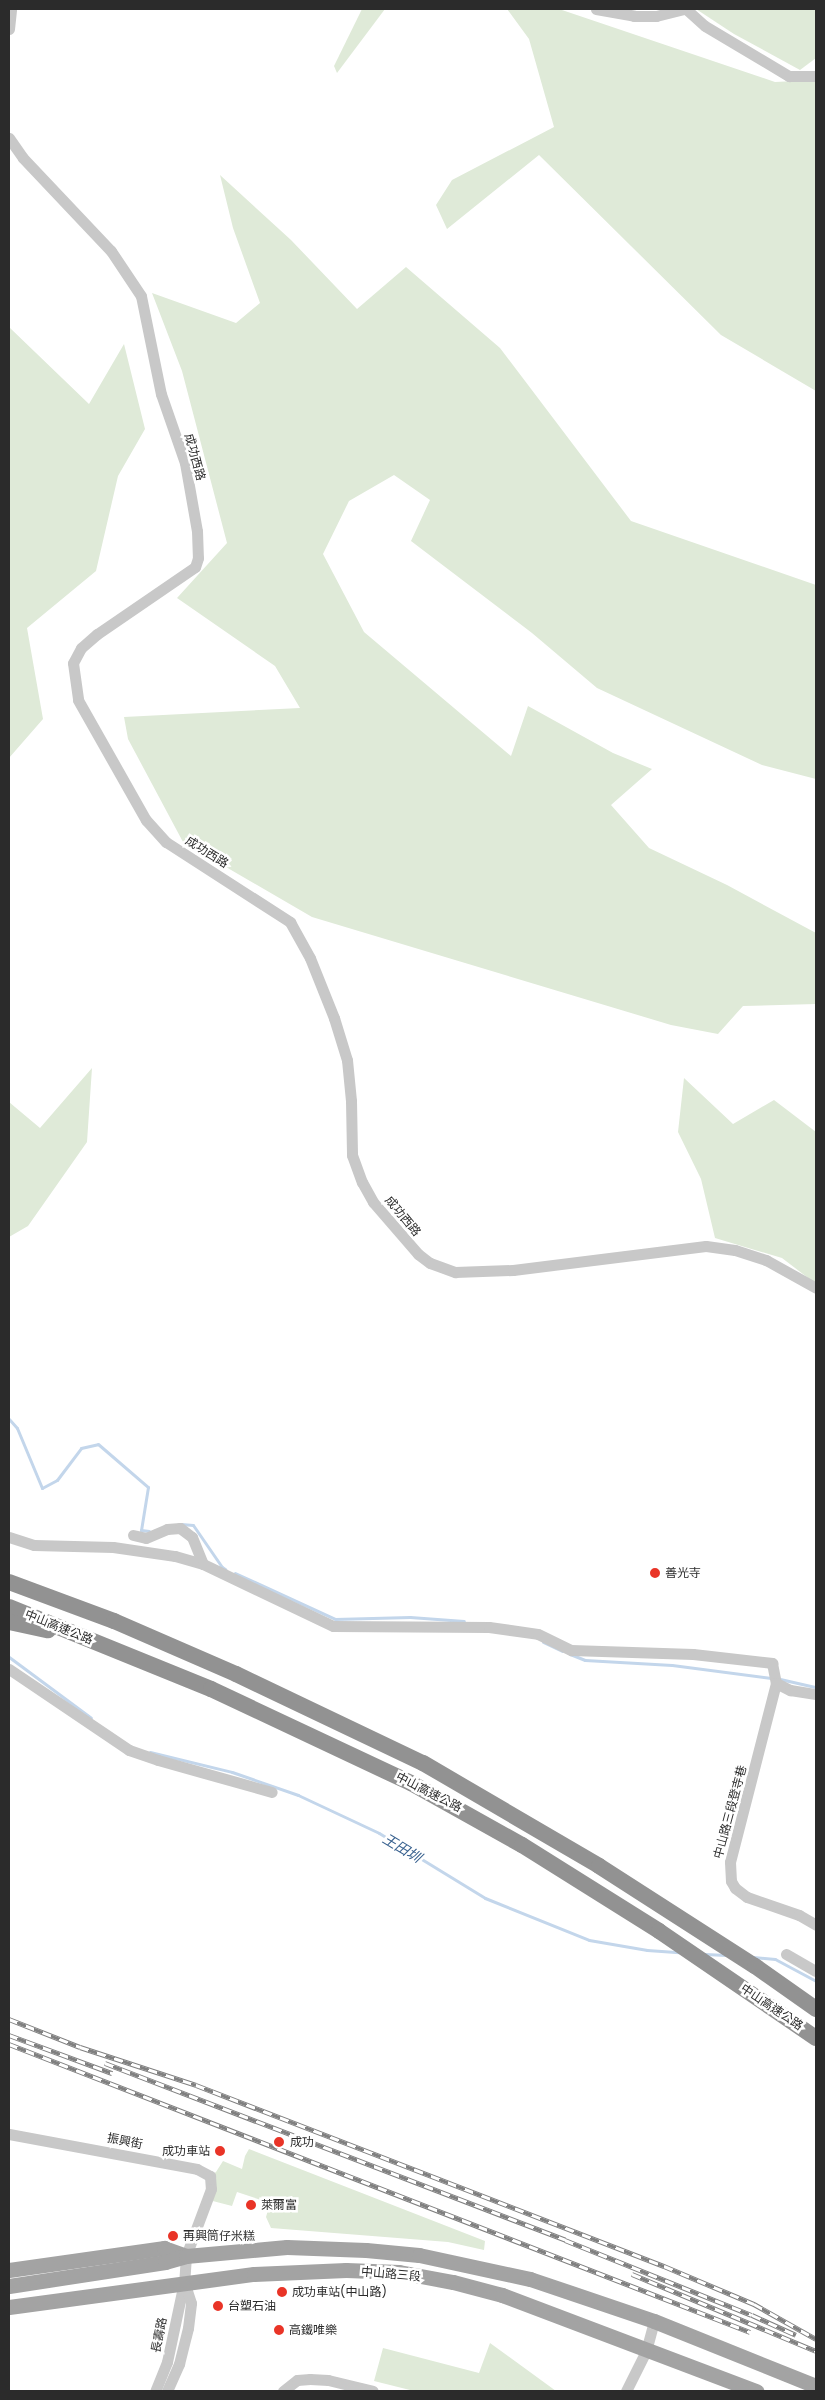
<!DOCTYPE html>
<meta charset="utf-8">
<style>
body{margin:0}
#map{position:relative;width:825px;height:2400px;overflow:hidden;background:#fff;font-family:Poppins,"Noto Sans TC",sans-serif}
div>[style]{position:absolute}
.green>*{inset:0;background:#dfead8}
.stream>*{height:3px;margin:-1.5px;padding:0 1.5px;transform-origin:1.5px;border-radius:1.5px;background:#c3d6eb}
.minor>*{height:11px;margin:-5.5px;padding:0 5.5px;transform-origin:5.5px;border-radius:5.5px;background:#c8c8c8}
.major>*{height:15px;margin:-7.5px;padding:0 7.5px;transform-origin:7.5px;border-radius:7.5px;background:#a3a3a3}
.highway>*{height:16px;margin:-8px;padding:0 8px;transform-origin:8px;border-radius:8px;background:#929292}
.rail>*{height:5px;margin-top:-2.5px;transform-origin:0;background:repeating-linear-gradient(90deg,#fff 0 9px,#808080 0 18px);box-sizing:border-box;border-block:1px solid #808080}
.dots>*{width:14px;height:14px;translate:-50% -50%;box-sizing:border-box;border:2px solid #fff;border-radius:50%}
span{translate:-50% -50%;white-space:nowrap;text-align:center;line-height:1.15;-webkit-text-stroke:5px #fff;paint-order:stroke}
.street-label{font-size:12px;color:#2b2b2b}
.poi-label{font-size:12px;color:#2b2b2b}
.left{translate:0 -50%;text-align:left}
.right{translate:-100% -50%;text-align:right}
.water-label{font-size:14px;color:#38618f;font-style:italic}
.frame{position:absolute;inset:0;border:10px solid #2b2b2b;pointer-events:none}
</style>
<div id="map">
<div class="green">
<i style="clip-path:polygon(362px 9px,385px 9px,337px 73px,334px 66px)"></i>
<i style="clip-path:polygon(507px 9px,559px 9px,775px 82px,816px 80px,816px 391px,721px 335px,539px 155px,447px 229px,436px 205px,452px 180px,554px 127px,529px 39px)"></i>
<i style="clip-path:polygon(696px 9px,816px 9px,816px 58px,800px 70px,734px 34px)"></i>
<i style="clip-path:polygon(220px 175px,291px 240px,357px 309px,406px 267px,500px 348px,631px 521px,816px 585px,816px 779px,762px 765px,597px 688px,532px 633px,411px 541px,430px 500px,394px 475px,349px 501px,323px 554px,364px 632px,511px 756px,528px 706px,613px 753px,652px 769px,611px 805px,649px 848px,727px 885px,816px 933px,816px 1004px,743px 1006px,718px 1034px,671px 1025px,312px 917px,183px 842px,128px 739px,124px 717px,300px 708px,275px 666px,177px 598px,227px 543px,182px 371px,152px 293px,236px 323px,260px 303px,233px 228px)"></i>
<i style="clip-path:polygon(9px 327px,89px 404px,124px 344px,145px 429px,118px 476px,96px 571px,27px 628px,43px 719px,9px 758px)"></i>
<i style="clip-path:polygon(92px 1068px,87px 1142px,28px 1226px,9px 1237px,9px 1102px,40px 1128px)"></i>
<i style="clip-path:polygon(684px 1078px,733px 1124px,774px 1100px,816px 1132px,816px 1284px,782px 1258px,715px 1238px,701px 1179px,678px 1132px)"></i>
<i style="clip-path:polygon(249px 2149px,485px 2241px,484px 2250px,448px 2242px,271px 2228px,266px 2217px,270px 2203px,237px 2192px,232px 2206px,205px 2199px,210px 2176px,216px 2172px,223px 2161px,242px 2169px,245px 2156px)"></i>
<i style="clip-path:polygon(490px 2343px,556px 2391px,414px 2391px,374px 2381px,383px 2348px,479px 2373px)"></i>
</div>
<div class="stream">
<i style="left:9px;top:1419px;width:12px;rotate:48deg"></i>
<i style="left:17px;top:1428px;width:65px;rotate:67.4deg"></i>
<i style="left:42px;top:1488px;width:17px;rotate:-28deg"></i>
<i style="left:57px;top:1480px;width:40px;rotate:-53deg"></i>
<i style="left:81px;top:1448px;width:17px;rotate:-13deg"></i>
<i style="left:98px;top:1444px;width:66px;rotate:40.7deg"></i>
<i style="left:148px;top:1487px;width:44px;rotate:99.2deg"></i>
<i style="left:141px;top:1530px;width:8px;rotate:7deg"></i>
<i style="left:181px;top:1524px;width:12px;rotate:5deg"></i>
<i style="left:193px;top:1525px;width:51px;rotate:55.4deg"></i>
<i style="left:222px;top:1567px;width:4px;rotate:34deg"></i>
<i style="left:235px;top:1573px;width:110px;rotate:24.7deg"></i>
<i style="left:335px;top:1619px;width:75px;rotate:-1.5deg"></i>
<i style="left:410px;top:1617px;width:54px;rotate:4.2deg"></i>
<i style="left:543px;top:1642px;width:21px;rotate:25deg"></i>
<i style="left:570px;top:1654px;width:16px;rotate:22deg"></i>
<i style="left:585px;top:1660px;width:87px;rotate:3.3deg"></i>
<i style="left:672px;top:1665px;width:100px;rotate:7.5deg"></i>
<i style="left:9px;top:1657px;width:102px;rotate:36.6deg"></i>
<i style="left:780px;top:1679px;width:37px;rotate:13deg"></i>
<i style="left:150px;top:1752px;width:84px;rotate:13.7deg"></i>
<i style="left:232px;top:1772px;width:70px;rotate:19.2deg"></i>
<i style="left:298px;top:1795px;width:89px;rotate:25.1deg"></i>
<i style="left:379px;top:1833px;width:124px;rotate:31.5deg"></i>
<i style="left:485px;top:1898px;width:112px;rotate:22deg"></i>
<i style="left:589px;top:1940px;width:59px;rotate:9.8deg"></i>
<i style="left:647px;top:1950px;width:32px;rotate:4deg"></i>
<i style="left:705px;top:1954px;width:21px;rotate:3deg"></i>
<i style="left:753px;top:1957px;width:22px;rotate:5deg"></i>
<i style="left:775px;top:1959px;width:47px;rotate:28.2deg"></i>
</div>
<div class="minor">
<i style="left:596px;top:9px;width:39px;rotate:10deg"></i>
<i style="left:634px;top:16px;width:22px"></i>
<i style="left:656px;top:16px;width:30px;rotate:-14deg"></i>
<i style="left:686px;top:9px;width:25px;rotate:42deg"></i>
<i style="left:705px;top:26px;width:98px;rotate:30.8deg"></i>
<i style="left:789px;top:76px;width:27px"></i>
<i style="left:9px;top:29px;width:20px;rotate:-84deg"></i>
<i style="left:9px;top:138px;width:24px;rotate:55deg"></i>
<i style="left:23px;top:158px;width:128px;rotate:46.6deg"></i>
<i style="left:111px;top:251px;width:54px;rotate:56.3deg"></i>
<i style="left:141px;top:296px;width:100px;rotate:78.5deg"></i>
<i style="left:161px;top:394px;width:73px;rotate:70.8deg"></i>
<i style="left:185px;top:463px;width:69px;rotate:80deg"></i>
<i style="left:197px;top:531px;width:27px;rotate:88deg"></i>
<i style="left:198px;top:558px;width:9px;rotate:108deg"></i>
<i style="left:195px;top:567px;width:119px;rotate:145.6deg"></i>
<i style="left:97px;top:634px;width:21px;rotate:139deg"></i>
<i style="left:81px;top:648px;width:17px;rotate:118deg"></i>
<i style="left:73px;top:663px;width:37px;rotate:82deg"></i>
<i style="left:78px;top:700px;width:138px;rotate:60.5deg"></i>
<i style="left:146px;top:820px;width:30px;rotate:48deg"></i>
<i style="left:166px;top:842px;width:148px;rotate:32.8deg"></i>
<i style="left:290px;top:922px;width:41px;rotate:60.9deg"></i>
<i style="left:310px;top:958px;width:65px;rotate:68.2deg"></i>
<i style="left:334px;top:1018px;width:44px;rotate:72.8deg"></i>
<i style="left:347px;top:1060px;width:41px;rotate:84.4deg"></i>
<i style="left:351px;top:1101px;width:54px;rotate:88.9deg"></i>
<i style="left:352px;top:1155px;width:29px;rotate:70deg"></i>
<i style="left:362px;top:1182px;width:23px;rotate:61deg"></i>
<i style="left:373px;top:1202px;width:69px;rotate:49.1deg"></i>
<i style="left:418px;top:1254px;width:15px;rotate:37deg"></i>
<i style="left:430px;top:1263px;width:27px;rotate:20deg"></i>
<i style="left:455px;top:1272px;width:58px;rotate:-2deg"></i>
<i style="left:513px;top:1270px;width:194px;rotate:-7.1deg"></i>
<i style="left:706px;top:1246px;width:29px;rotate:8deg"></i>
<i style="left:735px;top:1250px;width:33px;rotate:18deg"></i>
<i style="left:766px;top:1260px;width:57px;rotate:29.2deg"></i>
<i style="left:133px;top:1535px;width:13px;rotate:13deg"></i>
<i style="left:146px;top:1538px;width:23px;rotate:-23deg"></i>
<i style="left:167px;top:1529px;width:13px;rotate:-4deg"></i>
<i style="left:180px;top:1528px;width:15px;rotate:37deg"></i>
<i style="left:192px;top:1537px;width:29px;rotate:68deg"></i>
<i style="left:9px;top:1537px;width:26px;rotate:18deg"></i>
<i style="left:34px;top:1545px;width:79px;rotate:1.5deg"></i>
<i style="left:113px;top:1547px;width:63px;rotate:8.3deg"></i>
<i style="left:175px;top:1556px;width:29px;rotate:16deg"></i>
<i style="left:203px;top:1564px;width:144px;rotate:25.5deg"></i>
<i style="left:333px;top:1626px;width:156px;rotate:0.4deg"></i>
<i style="left:489px;top:1627px;width:49px;rotate:8.1deg"></i>
<i style="left:538px;top:1634px;width:37px;rotate:26deg"></i>
<i style="left:571px;top:1650px;width:122px;rotate:1.9deg"></i>
<i style="left:693px;top:1654px;width:80px;rotate:6.5deg"></i>
<i style="left:772px;top:1663px;width:20px;rotate:79deg"></i>
<i style="left:776px;top:1683px;width:185px;rotate:104.4deg"></i>
<i style="left:730px;top:1862px;width:19px;rotate:87deg"></i>
<i style="left:731px;top:1881px;width:8px;rotate:60deg"></i>
<i style="left:735px;top:1888px;width:15px;rotate:37deg"></i>
<i style="left:747px;top:1897px;width:55px;rotate:19.1deg"></i>
<i style="left:799px;top:1915px;width:20px;rotate:30deg"></i>
<i style="left:9px;top:1669px;width:145px;rotate:34deg"></i>
<i style="left:129px;top:1750px;width:31px;rotate:19deg"></i>
<i style="left:158px;top:1760px;width:118px;rotate:15.7deg"></i>
<i style="left:776px;top:1683px;width:16px;rotate:27deg"></i>
<i style="left:790px;top:1690px;width:26px;rotate:9deg"></i>
<i style="left:786px;top:1954px;width:34px;rotate:30deg"></i>
<i style="left:9px;top:2134px;width:191px;rotate:10.5deg"></i>
<i style="left:197px;top:2169px;width:15px;rotate:28deg"></i>
<i style="left:210px;top:2176px;width:13px;rotate:86deg"></i>
<i style="left:211px;top:2189px;width:72px;rotate:110.5deg"></i>
<i style="left:186px;top:2256px;width:26px;rotate:94deg"></i>
<i style="left:184px;top:2282px;width:82px;rotate:102deg"></i>
<i style="left:167px;top:2362px;width:31px;rotate:112deg"></i>
<i style="left:167px;top:2391px;width:30px;rotate:-66deg"></i>
<i style="left:179px;top:2364px;width:37px;rotate:-76deg"></i>
<i style="left:188px;top:2328px;width:25px;rotate:-83deg"></i>
<i style="left:191px;top:2303px;width:22px;rotate:-108deg"></i>
<i style="left:283px;top:2391px;width:18px;rotate:-38deg"></i>
<i style="left:297px;top:2380px;width:13px;rotate:-4deg"></i>
<i style="left:310px;top:2379px;width:18px;rotate:3deg"></i>
<i style="left:328px;top:2380px;width:46px;rotate:13.7deg"></i>
<i style="left:626px;top:2391px;width:45px;rotate:-63.4deg"></i>
<i style="left:646px;top:2351px;width:31px;rotate:-75deg"></i>
</div>
<div class="major">
<i style="left:9px;top:2270px;width:157px;rotate:-8.1deg"></i>
<i style="left:164px;top:2248px;width:23px;rotate:20deg"></i>
<i style="left:9px;top:2286px;width:158px;rotate:-8.7deg"></i>
<i style="left:165px;top:2262px;width:22px;rotate:-16deg"></i>
<i style="left:186px;top:2256px;width:101px;rotate:-5.1deg"></i>
<i style="left:287px;top:2247px;width:79px;rotate:2.2deg"></i>
<i style="left:366px;top:2250px;width:53px;rotate:5.4deg"></i>
<i style="left:419px;top:2255px;width:114px;rotate:12.2deg"></i>
<i style="left:530px;top:2279px;width:131px;rotate:18.7deg"></i>
<i style="left:654px;top:2321px;width:175px;rotate:21.9deg"></i>
<i style="left:9px;top:2307px;width:247px;rotate:-7.7deg"></i>
<i style="left:254px;top:2274px;width:92px;rotate:-2.5deg"></i>
<i style="left:346px;top:2270px;width:53px;rotate:2.2deg"></i>
<i style="left:399px;top:2272px;width:55px;rotate:10.5deg"></i>
<i style="left:453px;top:2282px;width:51px;rotate:14.9deg"></i>
<i style="left:502px;top:2295px;width:272px;rotate:20.7deg"></i>
</div>
<div class="highway">
<i style="left:9px;top:1582px;width:112px;rotate:20.4deg"></i>
<i style="left:114px;top:1621px;width:133px;rotate:23.5deg"></i>
<i style="left:236px;top:1674px;width:207px;rotate:25.5deg"></i>
<i style="left:423px;top:1763px;width:204px;rotate:30.3deg"></i>
<i style="left:599px;top:1866px;width:185px;rotate:32.7deg"></i>
<i style="left:755px;top:1966px;width:75px;rotate:35.2deg"></i>
<i style="left:9px;top:1607px;width:218px;rotate:22.1deg"></i>
<i style="left:211px;top:1689px;width:221px;rotate:25.2deg"></i>
<i style="left:411px;top:1783px;width:127px;rotate:29.2deg"></i>
<i style="left:522px;top:1845px;width:162px;rotate:32.1deg"></i>
<i style="left:659px;top:1931px;width:190px;rotate:34.3deg"></i>
<i style="left:9px;top:1622px;width:40px;rotate:12deg"></i>
</div>
<div class="rail">
<i style="left:9px;top:2019px;width:76px;rotate:21.5deg"></i>
<i style="left:80px;top:2047px;width:122px;rotate:18.1deg"></i>
<i style="left:196px;top:2085px;width:502px;rotate:21.14deg"></i>
<i style="left:664px;top:2266px;width:98px;rotate:22.9deg"></i>
<i style="left:754px;top:2304px;width:71px;rotate:29.4deg"></i>
<i style="left:9px;top:2035px;width:110px;rotate:20.3deg"></i>
<i style="left:9px;top:2044px;width:795px;rotate:21.24deg"></i>
<i style="left:105px;top:2063px;width:493px;rotate:21deg"></i>
<i style="left:565px;top:2240px;width:201px;rotate:21.9deg"></i>
<i style="left:752px;top:2315px;width:48px;rotate:24.4deg"></i>
<i style="left:632px;top:2274px;width:199px;rotate:22.7deg"></i>
</div>
<div class="dots">
<i style="left:655px;top:1573px;background:#e93427"></i>
<i style="left:279px;top:2142px;background:#e93427"></i>
<i style="left:220px;top:2151px;background:#e93427"></i>
<i style="left:251px;top:2205px;background:#e93427"></i>
<i style="left:173px;top:2236px;background:#e93427"></i>
<i style="left:282px;top:2292px;background:#e93427"></i>
<i style="left:218px;top:2306px;background:#e93427"></i>
<i style="left:279px;top:2330px;background:#e93427"></i>
</div>
<div class="street-label">
<span style="left:195px;top:457px;rotate:75deg">成功西路</span>
<span style="left:207px;top:852px;rotate:32deg">成功西路</span>
<span style="left:403px;top:1216px;rotate:50deg">成功西路</span>
<span style="left:59px;top:1627px;rotate:22deg">中山高速公路</span>
<span style="left:429px;top:1792px;rotate:27deg">中山高速公路</span>
<span style="left:730px;top:1812px;rotate:-75deg">中山路三段登寺巷</span>
<span style="left:772px;top:2007px;rotate:34deg">中山高速公路</span>
<span style="left:125px;top:2141px;rotate:11deg">振興街</span>
<span style="left:391px;top:2274px;rotate:5deg">中山路三段</span>
<span style="left:159px;top:2335px;rotate:-79deg">長壽路</span>
</div>
<div class="poi-label">
<span class="left" style="left:665px;top:1573px">善光寺</span>
<span class="left" style="left:290px;top:2142px">成功</span>
<span class="right" style="left:210px;top:2151px">成功車站</span>
<span class="left" style="left:261px;top:2205px">萊爾富</span>
<span class="left" style="left:183px;top:2236px">再興筒仔米糕</span>
<span class="left" style="left:292px;top:2292px">成功車站(中山路)</span>
<span class="left" style="left:228px;top:2306px">台塑石油</span>
<span class="left" style="left:289px;top:2330px">高鐵唯樂</span>
</div>
<div class="water-label">
<span style="left:402px;top:1848px;rotate:31deg">王田圳</span>
</div>
<div class="frame"></div>
</div>
